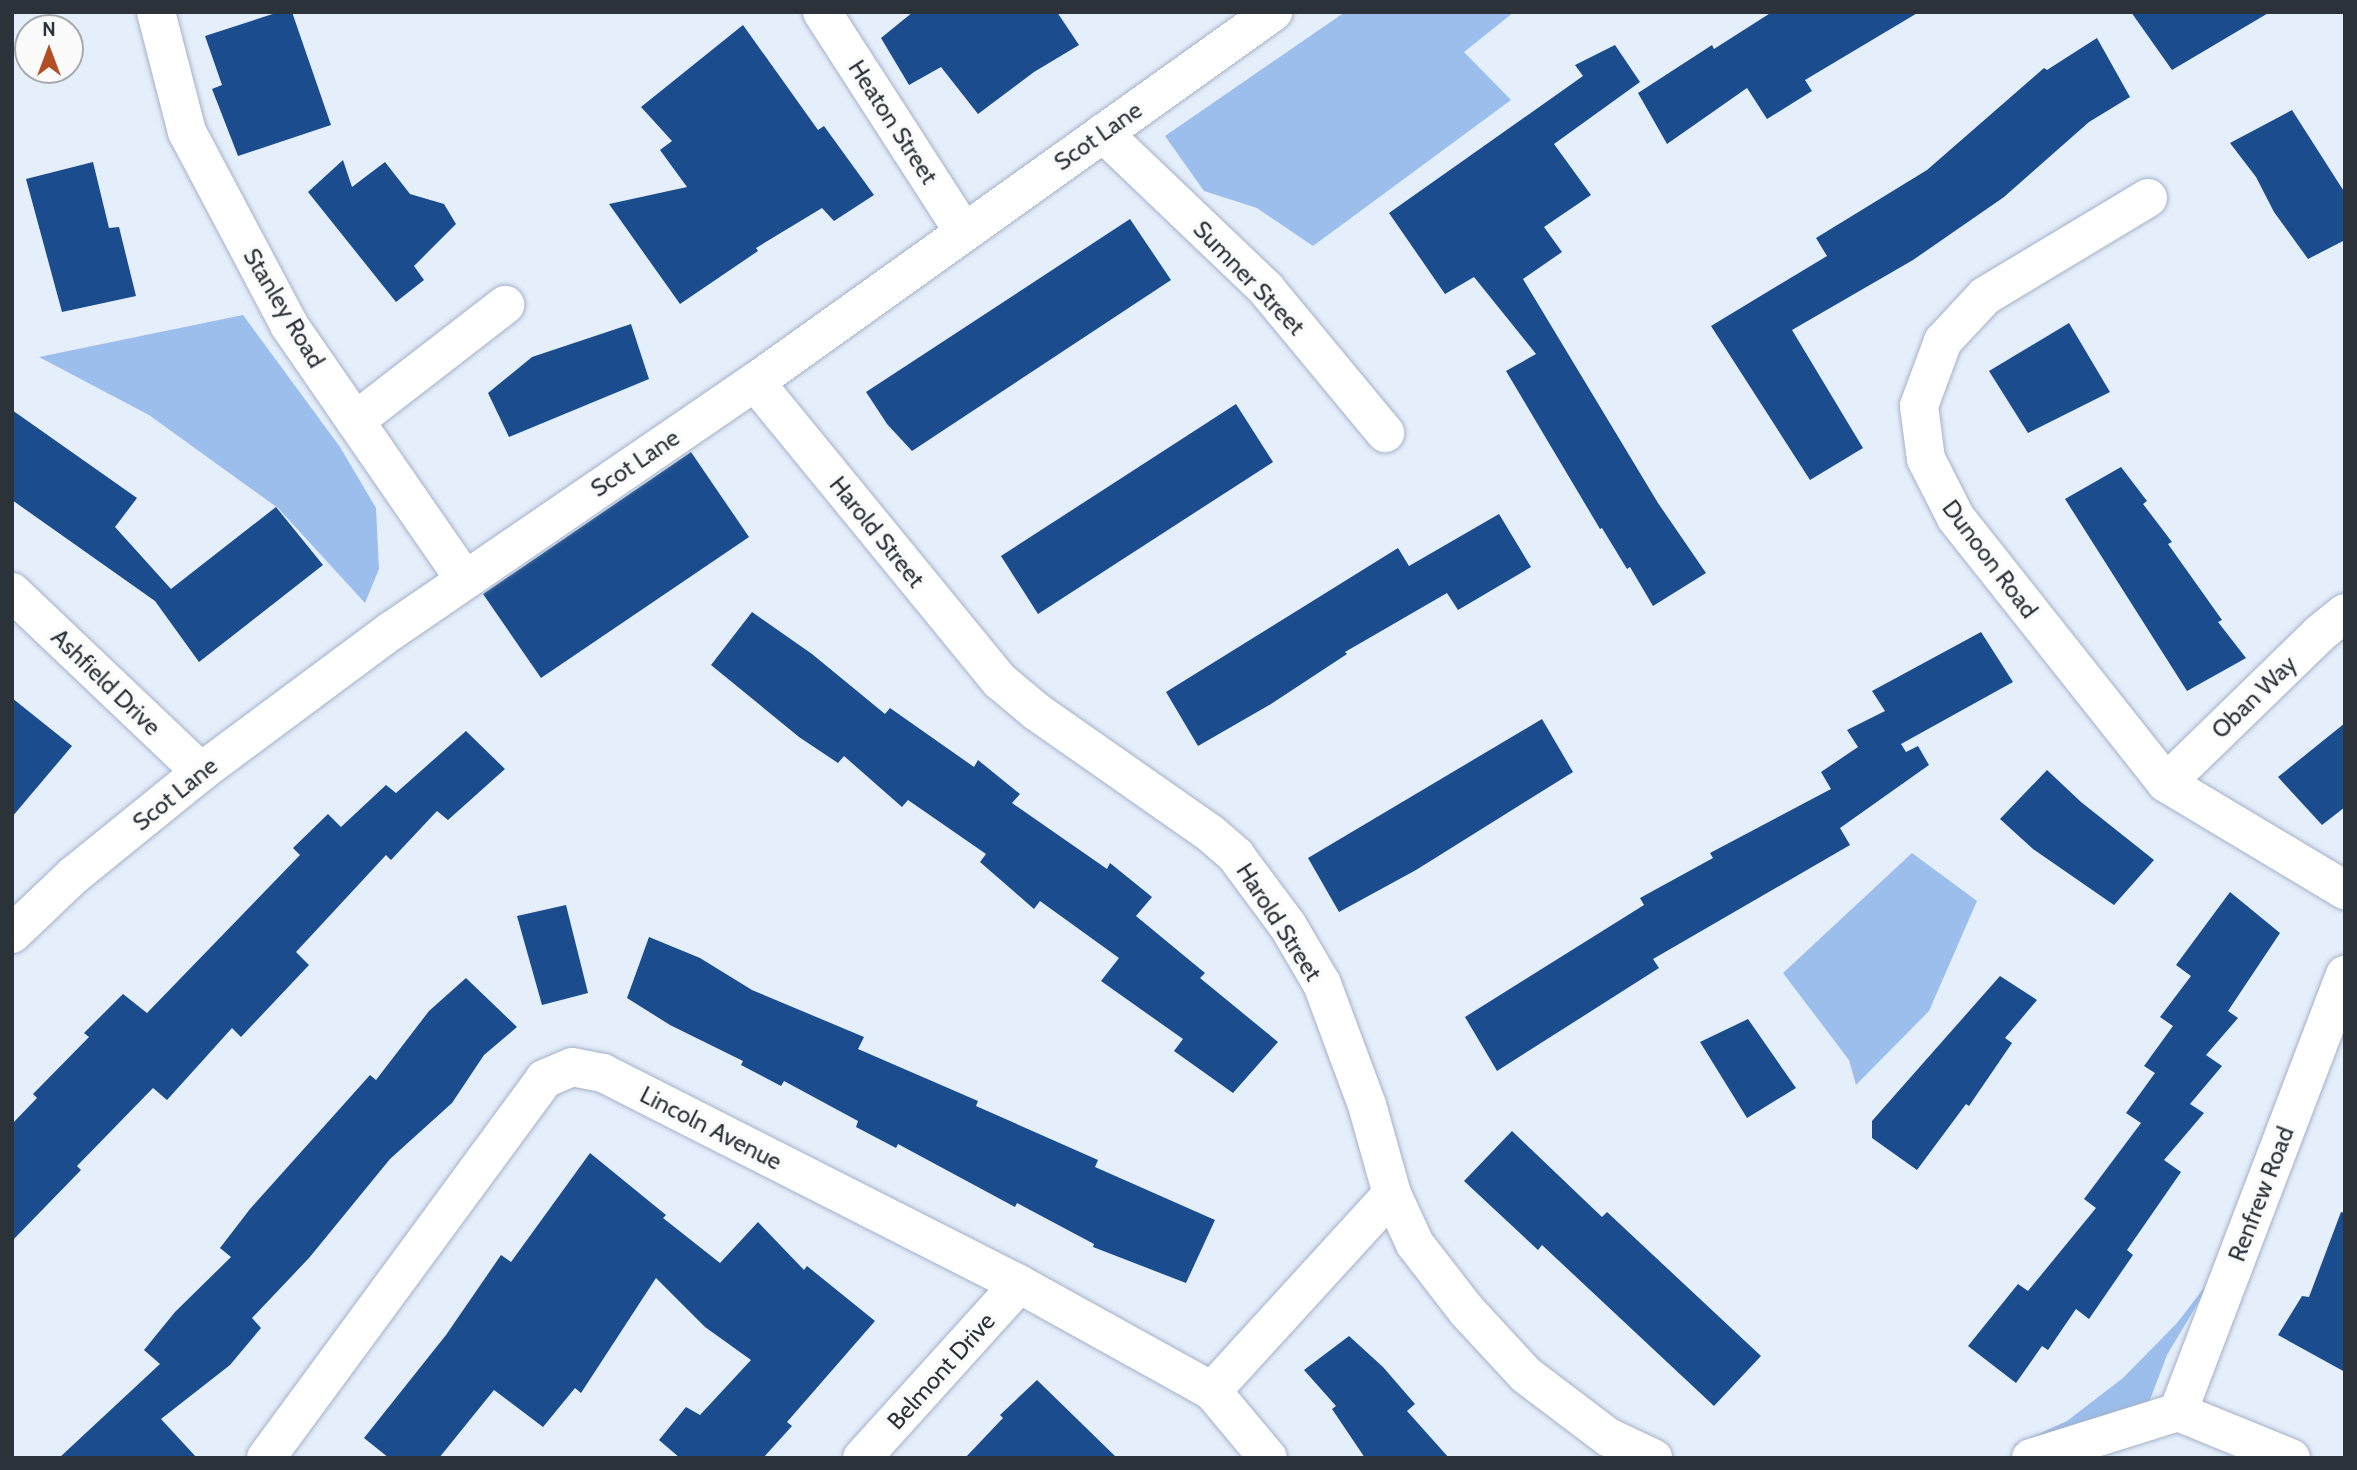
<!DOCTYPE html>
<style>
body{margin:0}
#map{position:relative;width:2357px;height:1470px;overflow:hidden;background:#e5eefb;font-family:Cabin,sans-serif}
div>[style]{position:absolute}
.green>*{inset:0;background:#9bbeed}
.building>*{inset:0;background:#1b4d8e}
.roads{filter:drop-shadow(0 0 2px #a4b2c7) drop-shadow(0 0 2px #a4b2c7)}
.minor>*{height:38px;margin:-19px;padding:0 19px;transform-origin:19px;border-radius:19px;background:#fff}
.major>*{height:38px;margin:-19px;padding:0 19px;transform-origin:19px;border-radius:19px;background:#fff}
span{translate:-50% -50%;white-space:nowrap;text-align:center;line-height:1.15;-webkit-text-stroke:7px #fbfbfb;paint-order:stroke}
.street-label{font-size:24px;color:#2c323a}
.frame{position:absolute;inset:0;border:14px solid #2c323a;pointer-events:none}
.north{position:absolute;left:14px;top:14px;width:70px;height:70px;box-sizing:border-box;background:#fbfbfb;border:2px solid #a8abae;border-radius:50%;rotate:0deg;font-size:19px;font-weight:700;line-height:28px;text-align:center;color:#2c323a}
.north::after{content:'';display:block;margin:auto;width:24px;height:32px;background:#b34d24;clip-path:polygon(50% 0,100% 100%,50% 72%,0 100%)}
</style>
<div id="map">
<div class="green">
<i style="clip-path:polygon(1345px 12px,1514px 12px,1464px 52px,1511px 100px,1313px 246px,1257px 208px,1204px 191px,1165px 136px)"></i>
<i style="clip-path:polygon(243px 315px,340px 447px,376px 508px,379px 569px,365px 603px,278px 508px,149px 415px,39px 357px)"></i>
<i style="clip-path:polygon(1912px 853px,1977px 901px,1929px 1011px,1856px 1085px,1849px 1060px,1783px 973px)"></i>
<i style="clip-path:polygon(2217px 1271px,2167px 1355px,2148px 1405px,2012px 1446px,2067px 1421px,2123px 1378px,2177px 1323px)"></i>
</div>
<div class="building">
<i style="clip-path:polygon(279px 12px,292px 12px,331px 125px,238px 156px,212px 89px,222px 85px,205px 36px)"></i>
<i style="clip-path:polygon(913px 12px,1057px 12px,1079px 45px,1034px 72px,978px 114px,941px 67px,909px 85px,881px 38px)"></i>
<i style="clip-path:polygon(1772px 12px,1919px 12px,1805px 80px,1812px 91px,1767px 119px,1747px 88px,1667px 144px,1638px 93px,1712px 45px,1714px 49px)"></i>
<i style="clip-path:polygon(2131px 12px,2270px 12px,2172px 70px)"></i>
<i style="clip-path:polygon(743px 25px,818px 130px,824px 126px,874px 195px,834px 221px,822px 208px,756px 248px,758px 251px,680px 304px,609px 204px,687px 187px,660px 150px,672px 141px,641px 107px)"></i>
<i style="clip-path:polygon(2097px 38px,2130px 97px,2089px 122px,2004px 197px,1913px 260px,1792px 330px,1863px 448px,1810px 480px,1711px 326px,1827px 256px,1816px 238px,1927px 170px,2044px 68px,2047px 70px)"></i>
<i style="clip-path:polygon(1615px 45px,1640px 82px,1554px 144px,1591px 195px,1544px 227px,1562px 252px,1523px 279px,1658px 503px,1706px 573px,1653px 606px,1630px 567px,1627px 569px,1602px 528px,1600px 529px,1506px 371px,1536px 354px,1474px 277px,1445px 294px,1389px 213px,1583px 76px,1575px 65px)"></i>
<i style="clip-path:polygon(2292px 110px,2345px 193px,2345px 240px,2308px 259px,2274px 212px,2256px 177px,2230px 143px)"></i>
<i style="clip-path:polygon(343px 160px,352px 187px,385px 162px,410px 194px,444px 204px,456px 224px,414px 266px,424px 280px,396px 302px,308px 192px)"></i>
<i style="clip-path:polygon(93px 162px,109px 228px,119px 227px,136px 296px,62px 312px,26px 179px)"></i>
<i style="clip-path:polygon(1130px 219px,1171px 280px,912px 451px,887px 424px,866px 392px)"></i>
<i style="clip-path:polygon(2069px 323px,2110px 392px,2028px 433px,1989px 371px)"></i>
<i style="clip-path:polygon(631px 324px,649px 379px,509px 437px,488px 393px,532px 357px)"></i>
<i style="clip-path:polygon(1236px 404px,1273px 462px,1038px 614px,1001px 556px)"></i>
<i style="clip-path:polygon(12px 410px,137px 498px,115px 527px,171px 589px,276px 507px,323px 565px,199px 662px,155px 601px,12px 500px)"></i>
<i style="clip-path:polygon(691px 452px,749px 537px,541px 678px,483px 594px)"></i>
<i style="clip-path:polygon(2121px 467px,2147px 501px,2143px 504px,2172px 542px,2168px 544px,2222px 620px,2218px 622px,2246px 658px,2187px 691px,2065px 499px)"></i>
<i style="clip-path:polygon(1499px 514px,1531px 567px,1458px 610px,1447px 593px,1345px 652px,1347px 654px,1271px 704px,1198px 746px,1166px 692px,1398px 548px,1409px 566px)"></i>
<i style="clip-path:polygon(752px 612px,812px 654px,885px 714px,890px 708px,974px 767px,978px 760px,1020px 794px,1012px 803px,1107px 869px,1110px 863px,1152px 897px,1136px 916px,1205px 973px,1200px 978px,1278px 1042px,1233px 1093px,1174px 1051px,1183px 1039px,1101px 981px,1119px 958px,1040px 901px,1034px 909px,980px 862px,986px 854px,908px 800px,902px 807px,844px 756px,838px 763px,799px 737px,711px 665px)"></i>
<i style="clip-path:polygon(1981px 632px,2013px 682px,1901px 744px,1906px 752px,1918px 746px,1929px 765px,1840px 828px,1850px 845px,1653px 959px,1659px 968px,1497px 1071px,1465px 1017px,1644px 905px,1640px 898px,1713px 858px,1710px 853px,1831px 789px,1821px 772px,1858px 747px,1847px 730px,1885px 711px,1872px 691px)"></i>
<i style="clip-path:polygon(12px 698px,72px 746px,12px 817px)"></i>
<i style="clip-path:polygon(1542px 719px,1573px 772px,1416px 870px,1339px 912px,1308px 858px)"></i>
<i style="clip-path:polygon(2345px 723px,2345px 807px,2322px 825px,2278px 777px)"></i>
<i style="clip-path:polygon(466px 731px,505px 769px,448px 820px,437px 811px,391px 860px,386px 855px,296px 952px,309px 965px,241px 1037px,232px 1028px,167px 1100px,153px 1088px,77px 1166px,81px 1170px,12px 1241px,12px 1124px,37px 1098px,33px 1094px,89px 1037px,84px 1033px,123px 994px,147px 1013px,300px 855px,293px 848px,328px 814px,341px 827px,386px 785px,396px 793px)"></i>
<i style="clip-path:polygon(2047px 770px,2081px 802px,2154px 860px,2114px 905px,2033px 849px,2000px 819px)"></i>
<i style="clip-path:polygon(2230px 892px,2280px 933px,2228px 1011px,2238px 1018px,2206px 1055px,2222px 1066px,2190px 1104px,2204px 1113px,2164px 1160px,2181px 1172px,2127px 1250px,2133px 1255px,2089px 1319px,2076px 1309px,2048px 1350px,2042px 1346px,2016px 1383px,1968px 1346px,2018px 1284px,2028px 1291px,2096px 1208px,2084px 1199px,2141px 1123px,2126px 1113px,2155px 1073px,2144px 1066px,2173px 1026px,2160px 1017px,2191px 976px,2176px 965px)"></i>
<i style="clip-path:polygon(566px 905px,588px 993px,542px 1005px,517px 916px)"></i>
<i style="clip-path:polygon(649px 937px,700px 958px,752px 990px,864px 1037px,858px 1049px,978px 1101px,976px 1106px,1098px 1160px,1095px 1167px,1215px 1220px,1186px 1283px,1093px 1247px,1094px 1244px,1017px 1203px,1015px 1207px,898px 1144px,896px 1148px,856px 1127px,858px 1121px,784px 1081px,781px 1086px,741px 1065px,743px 1061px,670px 1025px,627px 998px)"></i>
<i style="clip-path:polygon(2000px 976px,2037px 1000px,2005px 1038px,2012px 1043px,1969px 1106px,1966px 1104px,1917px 1170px,1872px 1138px,1872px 1121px)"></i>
<i style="clip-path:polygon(466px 978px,517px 1027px,484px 1055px,452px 1103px,390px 1159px,309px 1258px,252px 1318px,261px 1328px,230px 1365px,161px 1419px,197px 1458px,59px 1458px,160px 1364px,144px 1350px,175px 1312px,231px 1257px,220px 1248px,250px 1209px,370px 1075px,376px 1080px,429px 1011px)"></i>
<i style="clip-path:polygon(1748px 1019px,1796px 1088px,1747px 1118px,1700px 1042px)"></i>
<i style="clip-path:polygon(1512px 1131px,1602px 1217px,1607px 1212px,1761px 1356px,1714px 1406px,1542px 1245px,1538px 1250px,1464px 1181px)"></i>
<i style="clip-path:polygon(590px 1153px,666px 1215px,663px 1218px,720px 1263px,758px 1222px,804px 1270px,807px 1266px,875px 1321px,787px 1422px,792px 1426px,763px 1458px,680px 1458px,659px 1440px,686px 1407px,700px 1415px,751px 1360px,705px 1327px,656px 1278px,581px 1393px,575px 1388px,543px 1427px,494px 1390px,439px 1458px,389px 1458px,364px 1438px,446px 1335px,501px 1255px,511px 1262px)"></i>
<i style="clip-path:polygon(2341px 1212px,2345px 1213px,2345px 1372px,2278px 1335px,2302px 1296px,2309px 1297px)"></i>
<i style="clip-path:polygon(1349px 1336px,1383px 1367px,1415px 1404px,1407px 1411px,1449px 1458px,1365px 1458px,1332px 1409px,1336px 1406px,1304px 1370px)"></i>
<i style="clip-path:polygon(1037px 1380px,1117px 1458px,965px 1458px,1003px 1418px,1000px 1415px)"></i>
</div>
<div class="roads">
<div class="minor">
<i style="left:156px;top:12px;width:124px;rotate:75.5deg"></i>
<i style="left:187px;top:132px;width:218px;rotate:62.1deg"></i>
<i style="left:289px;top:325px;width:308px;rotate:55.4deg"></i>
<i style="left:822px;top:12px;width:262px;rotate:57.2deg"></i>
<i style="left:1103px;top:133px;width:226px;rotate:43.7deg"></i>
<i style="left:1266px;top:289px;width:187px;rotate:50.4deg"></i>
<i style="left:2148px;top:198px;width:190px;rotate:149deg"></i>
<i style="left:1985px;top:296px;width:62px;rotate:133deg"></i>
<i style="left:1943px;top:341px;width:69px;rotate:110.3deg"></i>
<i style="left:1919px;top:406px;width:53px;rotate:82.5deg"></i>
<i style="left:1926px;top:459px;width:66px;rotate:63deg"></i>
<i style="left:1956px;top:518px;width:338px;rotate:51.6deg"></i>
<i style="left:2166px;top:783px;width:209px;rotate:30.9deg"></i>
<i style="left:755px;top:382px;width:387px;rotate:50.7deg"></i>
<i style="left:1000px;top:681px;width:48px;rotate:40deg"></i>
<i style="left:1037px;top:712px;width:211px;rotate:35deg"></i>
<i style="left:1210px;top:833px;width:35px;rotate:41deg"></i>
<i style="left:1236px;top:856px;width:87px;rotate:53.4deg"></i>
<i style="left:1288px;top:926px;width:67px;rotate:59.6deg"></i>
<i style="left:1322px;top:984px;width:129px;rotate:69.6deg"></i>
<i style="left:1367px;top:1105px;width:92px;rotate:74.3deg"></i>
<i style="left:1392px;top:1194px;width:55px;rotate:65.3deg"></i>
<i style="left:1415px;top:1244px;width:83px;rotate:52.3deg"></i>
<i style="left:1466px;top:1310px;width:88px;rotate:47.3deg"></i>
<i style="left:1526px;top:1375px;width:103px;rotate:37.1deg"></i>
<i style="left:1608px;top:1437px;width:50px;rotate:25deg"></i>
<i style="left:355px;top:421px;width:190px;rotate:-37.7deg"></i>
<i style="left:12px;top:592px;width:261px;rotate:43.6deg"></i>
<i style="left:2166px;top:783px;width:214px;rotate:-44.2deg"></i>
<i style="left:2319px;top:634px;width:33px;rotate:-39deg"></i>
<i style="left:1212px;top:1391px;width:267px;rotate:-47.6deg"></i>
<i style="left:2178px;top:1412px;width:468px;rotate:-69.1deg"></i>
<i style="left:2178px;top:1412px;width:122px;rotate:22.2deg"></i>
<i style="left:266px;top:1458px;width:470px;rotate:-53.7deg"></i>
<i style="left:544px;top:1079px;width:30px;rotate:-23deg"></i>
<i style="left:572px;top:1067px;width:32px;rotate:11deg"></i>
<i style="left:603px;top:1073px;width:466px;rotate:26.9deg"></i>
<i style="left:1019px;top:1284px;width:221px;rotate:29deg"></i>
<i style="left:1212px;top:1391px;width:87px;rotate:50.1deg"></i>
<i style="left:862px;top:1458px;width:234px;rotate:-47.9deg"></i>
<i style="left:2031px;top:1458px;width:154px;rotate:-17.4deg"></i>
</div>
<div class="major">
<i style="left:12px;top:934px;width:86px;rotate:-43.6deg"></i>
<i style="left:74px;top:875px;width:164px;rotate:-39deg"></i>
<i style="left:201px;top:772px;width:237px;rotate:-36.6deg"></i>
<i style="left:391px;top:631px;width:441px;rotate:-34.4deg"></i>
<i style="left:755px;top:382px;width:637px;rotate:-35.54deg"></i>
</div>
</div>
<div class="street-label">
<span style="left:893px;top:122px;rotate:57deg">Heaton Street</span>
<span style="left:1098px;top:136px;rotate:-35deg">Scot Lane</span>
<span style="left:1249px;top:278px;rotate:46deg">Sumner Street</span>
<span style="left:284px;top:308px;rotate:59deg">Stanley Road</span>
<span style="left:635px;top:463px;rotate:-34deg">Scot Lane</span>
<span style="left:877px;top:532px;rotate:51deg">Harold Street</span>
<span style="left:1990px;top:559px;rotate:53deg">Dunoon Road</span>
<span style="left:106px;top:682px;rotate:44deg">Ashfield Drive</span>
<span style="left:2254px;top:697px;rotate:-44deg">Oban Way</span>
<span style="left:175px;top:794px;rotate:-39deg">Scot Lane</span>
<span style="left:1279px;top:922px;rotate:57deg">Harold Street</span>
<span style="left:711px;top:1128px;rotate:27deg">Lincoln Avenue</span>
<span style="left:2261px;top:1194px;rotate:-69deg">Renfrew Road</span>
<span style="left:941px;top:1371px;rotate:-48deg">Belmont Drive</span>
</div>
<div class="frame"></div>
<div class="north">N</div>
</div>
